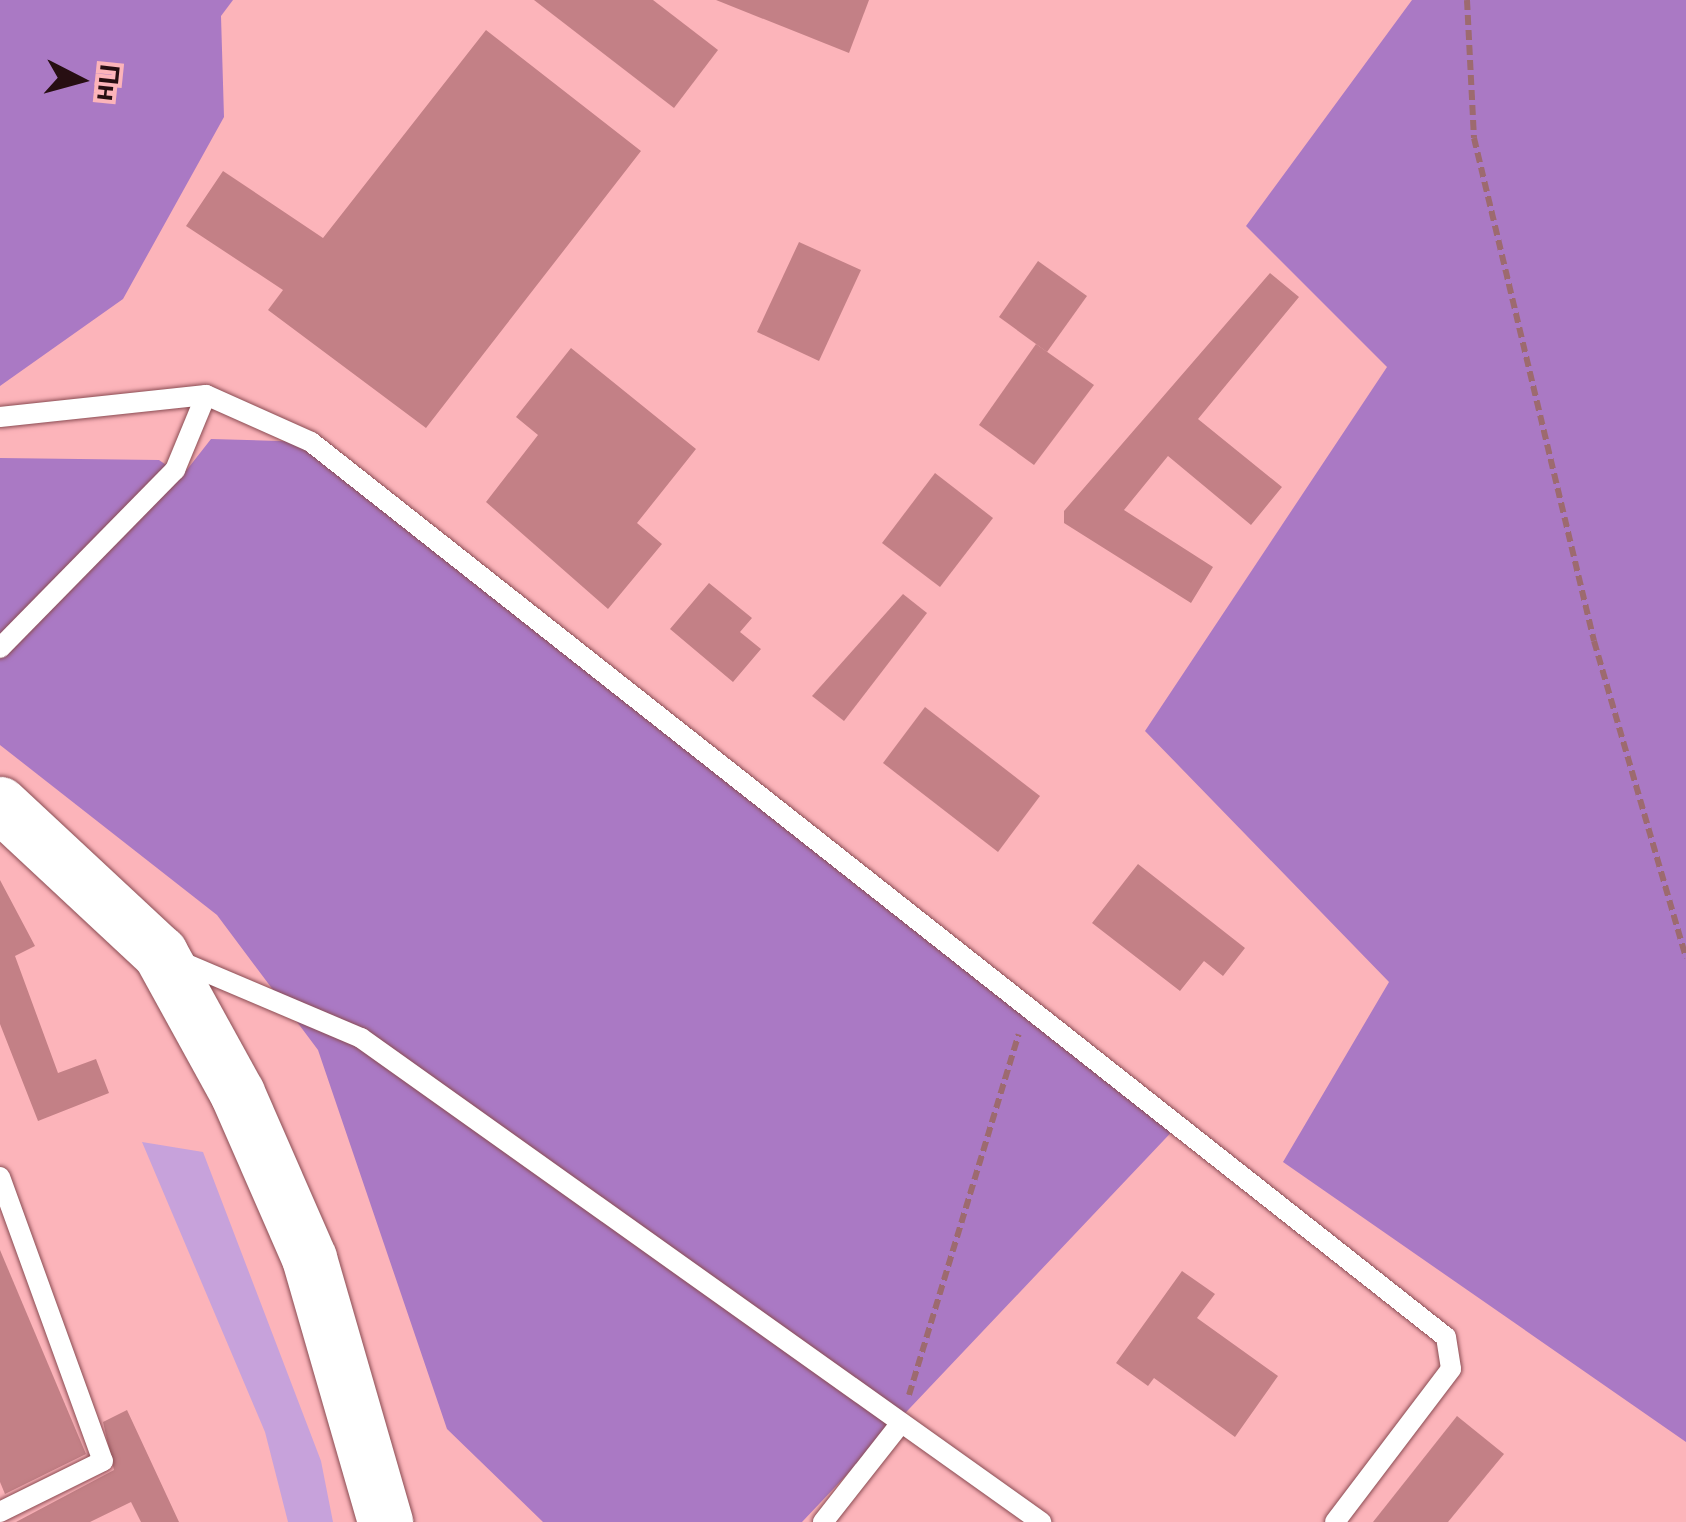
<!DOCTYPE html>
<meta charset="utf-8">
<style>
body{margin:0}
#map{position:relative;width:1686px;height:1522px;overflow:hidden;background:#fcb4ba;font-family:Barlow,sans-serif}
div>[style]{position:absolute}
.green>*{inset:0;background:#c7a2db}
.forest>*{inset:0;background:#aa79c4}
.building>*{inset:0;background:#c38086}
.path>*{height:6px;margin-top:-3px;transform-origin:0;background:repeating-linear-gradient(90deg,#9d6a6f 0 10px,transparent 0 15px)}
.roads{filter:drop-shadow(0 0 2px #8a4c53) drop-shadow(0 0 2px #8a4c53)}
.lane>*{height:20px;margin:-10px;padding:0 10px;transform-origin:10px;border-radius:10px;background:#fff}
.secondary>*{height:55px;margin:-27.5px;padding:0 27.5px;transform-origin:27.5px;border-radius:27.5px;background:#fff}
span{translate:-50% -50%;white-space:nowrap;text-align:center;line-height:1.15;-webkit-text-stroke:8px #fcb4ba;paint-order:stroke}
.north{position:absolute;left:30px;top:30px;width:100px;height:100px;-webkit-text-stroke:8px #fcb4ba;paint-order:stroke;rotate:96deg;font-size:28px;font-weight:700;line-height:40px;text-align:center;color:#270e12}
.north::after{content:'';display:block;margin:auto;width:35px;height:45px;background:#270e12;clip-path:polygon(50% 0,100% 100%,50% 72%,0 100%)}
</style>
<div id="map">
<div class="green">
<i style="clip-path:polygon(142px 1142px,203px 1152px,321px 1461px,333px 1522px,288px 1522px,265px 1432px)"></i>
</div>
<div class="forest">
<i style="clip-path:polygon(0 0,233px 0,221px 16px,224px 117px,123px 299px,0 386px)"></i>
<i style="clip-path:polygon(1412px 0,1686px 0,1686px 1442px,1283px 1162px,1389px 982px,1145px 731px,1387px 367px,1246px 226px)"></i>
<i style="clip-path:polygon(211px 439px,311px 442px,1182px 1121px,802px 1522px,543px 1522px,447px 1429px,318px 1050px,217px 915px,0 745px,0 458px,159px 460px,182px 476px)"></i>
</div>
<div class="building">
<i style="clip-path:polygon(534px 0,653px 0,718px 50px,674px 108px)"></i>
<i style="clip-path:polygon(716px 0,869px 0,849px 53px)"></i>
<i style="clip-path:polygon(486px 30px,641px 151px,426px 428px,268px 310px,283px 290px,186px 226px,223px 171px,323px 238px)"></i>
<i style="clip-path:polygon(799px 242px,861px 270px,819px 361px,757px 332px)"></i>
<i style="clip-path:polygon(1038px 261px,1087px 296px,1047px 352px,999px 317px)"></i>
<i style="clip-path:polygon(1270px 273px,1299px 297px,1198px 419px,1282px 487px,1251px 525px,1168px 456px,1124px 510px,1213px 567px,1191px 603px,1064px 523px,1064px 511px)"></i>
<i style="clip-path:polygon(1036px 344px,1094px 385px,1034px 465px,979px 425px)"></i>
<i style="clip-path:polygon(571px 348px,696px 449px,637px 523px,662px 544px,608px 609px,486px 502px,538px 435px,516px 417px)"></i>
<i style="clip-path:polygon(935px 473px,993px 518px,940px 587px,882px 543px)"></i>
<i style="clip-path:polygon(709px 583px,752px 618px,740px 632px,761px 649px,733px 682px,670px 629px)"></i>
<i style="clip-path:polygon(903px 594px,927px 613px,844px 721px,812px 696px)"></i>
<i style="clip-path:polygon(925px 707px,1040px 796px,998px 852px,883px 763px)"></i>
<i style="clip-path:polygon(1138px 864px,1245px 948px,1223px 976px,1204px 961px,1180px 991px,1092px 923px)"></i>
<i style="clip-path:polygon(0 880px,35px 946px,15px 956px,58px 1073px,96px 1059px,109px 1093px,38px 1121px,0 1024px)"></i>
<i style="clip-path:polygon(0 1250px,86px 1454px,5px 1494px,0 1482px)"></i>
<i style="clip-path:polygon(1182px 1271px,1215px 1294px,1197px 1318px,1278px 1376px,1235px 1437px,1154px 1378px,1148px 1386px,1116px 1363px)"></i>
<i style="clip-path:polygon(127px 1410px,179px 1522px,141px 1522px,131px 1502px,90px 1522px,16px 1522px,114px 1470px,103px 1422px)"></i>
<i style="clip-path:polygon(1457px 1416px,1504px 1454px,1448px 1522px,1373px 1522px)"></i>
</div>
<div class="path">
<i style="left:1467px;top:0;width:138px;rotate:87.1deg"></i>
<i style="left:1474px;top:138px;width:517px;rotate:76.58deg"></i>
<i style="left:1594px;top:641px;width:330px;rotate:73.8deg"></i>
<i style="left:909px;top:1395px;width:377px;rotate:-73.1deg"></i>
</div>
<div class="roads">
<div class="lane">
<i style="left:0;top:417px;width:207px;rotate:-6.1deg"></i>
<i style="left:206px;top:395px;width:115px;rotate:24.1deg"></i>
<i style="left:311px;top:442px;width:1445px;rotate:38.26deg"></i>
<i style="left:1446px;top:1337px;width:32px;rotate:81deg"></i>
<i style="left:1451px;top:1369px;width:192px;rotate:127.2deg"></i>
<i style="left:0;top:648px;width:250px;rotate:-45.5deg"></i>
<i style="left:175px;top:470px;width:81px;rotate:-67.5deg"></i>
<i style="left:175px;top:959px;width:202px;rotate:23deg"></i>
<i style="left:361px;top:1038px;width:835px;rotate:35.44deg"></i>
<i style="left:0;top:1177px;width:302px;rotate:70.1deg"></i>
<i style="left:103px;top:1461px;width:115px;rotate:153.7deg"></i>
<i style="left:823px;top:1522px;width:126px;rotate:-51.8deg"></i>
</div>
<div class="secondary">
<i style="left:0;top:804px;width:219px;rotate:43deg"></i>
<i style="left:160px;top:953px;width:160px;rotate:61.2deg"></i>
<i style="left:237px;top:1093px;width:180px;rotate:66.4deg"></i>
<i style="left:309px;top:1258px;width:275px;rotate:73.9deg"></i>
</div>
</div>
<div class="north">Пн</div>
</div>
